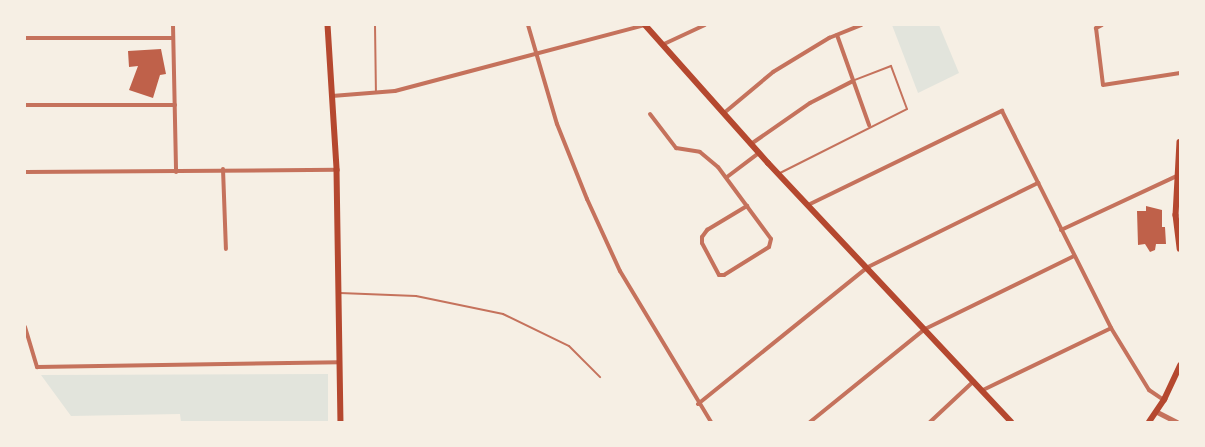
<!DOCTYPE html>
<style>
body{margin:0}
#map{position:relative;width:1205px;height:447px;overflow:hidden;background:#f6efe4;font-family:Signika,sans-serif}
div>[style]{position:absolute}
.green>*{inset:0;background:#e2e4dc}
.building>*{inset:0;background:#bf614a}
.service>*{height:2px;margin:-1px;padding:0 1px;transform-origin:1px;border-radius:1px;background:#c5725c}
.minor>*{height:4px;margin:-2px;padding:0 2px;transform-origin:2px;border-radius:2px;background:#c5725c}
.tertiary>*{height:5px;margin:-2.5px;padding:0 2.5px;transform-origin:2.5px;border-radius:2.5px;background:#c5725c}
.secondary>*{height:5.5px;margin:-2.75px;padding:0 2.75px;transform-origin:2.75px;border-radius:2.75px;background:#b5482f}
.primary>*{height:6px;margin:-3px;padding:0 3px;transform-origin:3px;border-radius:3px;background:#b5482f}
span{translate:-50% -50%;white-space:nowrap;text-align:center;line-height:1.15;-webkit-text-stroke:5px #f6efe4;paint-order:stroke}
.frame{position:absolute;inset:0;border:26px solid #f6efe4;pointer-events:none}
</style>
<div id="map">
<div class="green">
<i style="clip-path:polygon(892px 25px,939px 25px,959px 73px,918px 93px)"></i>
<i style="clip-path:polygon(328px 374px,328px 422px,181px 422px,180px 414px,71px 416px,41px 375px)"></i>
</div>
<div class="building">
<i style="clip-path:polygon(161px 49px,166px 74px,160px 75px,153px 98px,129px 90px,138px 66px,129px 67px,128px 51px)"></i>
<i style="clip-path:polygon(1146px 206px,1162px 210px,1162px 227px,1165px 227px,1166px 244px,1156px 244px,1155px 250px,1150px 252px,1145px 244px,1138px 245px,1137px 211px,1146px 211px)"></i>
</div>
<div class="service">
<i style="left:375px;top:25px;width:68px;rotate:89.2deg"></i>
<i style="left:780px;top:173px;width:142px;rotate:-26.7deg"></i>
<i style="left:907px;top:109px;width:46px;rotate:-110.4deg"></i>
<i style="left:891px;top:66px;width:40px;rotate:159deg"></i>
<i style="left:340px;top:293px;width:76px;rotate:2.3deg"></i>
<i style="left:416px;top:296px;width:89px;rotate:11.7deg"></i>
<i style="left:503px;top:314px;width:73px;rotate:25.9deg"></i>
<i style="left:569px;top:346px;width:44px;rotate:45deg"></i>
</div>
<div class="minor">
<i style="left:173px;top:25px;width:147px;rotate:88.8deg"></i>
<i style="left:528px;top:25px;width:103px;rotate:73.7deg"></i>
<i style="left:557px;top:124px;width:81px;rotate:68.2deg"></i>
<i style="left:587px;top:199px;width:79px;rotate:65.4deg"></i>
<i style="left:620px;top:271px;width:176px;rotate:58.9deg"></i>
<i style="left:1102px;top:25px;width:7px;rotate:153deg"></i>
<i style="left:1096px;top:28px;width:57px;rotate:83deg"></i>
<i style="left:1103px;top:85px;width:78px;rotate:-8.9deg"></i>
<i style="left:837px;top:35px;width:96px;rotate:70.4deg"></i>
<i style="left:25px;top:38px;width:148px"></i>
<i style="left:664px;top:44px;width:45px;rotate:-24.9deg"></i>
<i style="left:332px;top:96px;width:63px;rotate:-4.5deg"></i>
<i style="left:395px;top:91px;width:259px;rotate:-14.8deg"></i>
<i style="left:25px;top:105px;width:150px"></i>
<i style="left:724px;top:113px;width:64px;rotate:-39.9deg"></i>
<i style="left:773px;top:72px;width:66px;rotate:-31.3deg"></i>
<i style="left:829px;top:38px;width:35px;rotate:-22deg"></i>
<i style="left:650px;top:114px;width:43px;rotate:52.6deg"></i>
<i style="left:676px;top:148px;width:24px;rotate:9deg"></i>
<i style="left:700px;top:152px;width:23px;rotate:40deg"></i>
<i style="left:718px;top:167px;width:89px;rotate:53.6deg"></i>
<i style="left:771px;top:239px;width:8px;rotate:104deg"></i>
<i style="left:769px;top:247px;width:53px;rotate:148.1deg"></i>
<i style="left:724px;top:275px;width:5px;rotate:180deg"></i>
<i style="left:719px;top:275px;width:36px;rotate:-118deg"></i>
<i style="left:702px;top:243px;width:6px;rotate:-90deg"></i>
<i style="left:702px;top:237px;width:9px;rotate:-54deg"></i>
<i style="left:707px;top:230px;width:47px;rotate:-31deg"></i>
<i style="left:751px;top:144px;width:72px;rotate:-34.8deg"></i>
<i style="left:810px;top:103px;width:48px;rotate:-27.1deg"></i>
<i style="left:223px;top:169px;width:80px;rotate:87.9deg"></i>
<i style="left:25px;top:172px;width:312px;rotate:-0.4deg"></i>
<i style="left:727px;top:177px;width:40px;rotate:-37deg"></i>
<i style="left:808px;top:205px;width:216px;rotate:-25.9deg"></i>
<i style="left:1002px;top:111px;width:243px;rotate:63.3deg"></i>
<i style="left:1111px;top:328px;width:73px;rotate:58.5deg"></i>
<i style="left:1149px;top:390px;width:18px;rotate:34deg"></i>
<i style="left:1061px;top:230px;width:128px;rotate:-25deg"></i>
<i style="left:25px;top:327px;width:42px;rotate:73.3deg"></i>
<i style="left:37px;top:367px;width:303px;rotate:-0.9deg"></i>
<i style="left:983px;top:390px;width:142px;rotate:-25.8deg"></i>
<i style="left:698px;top:404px;width:218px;rotate:-38.9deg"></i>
<i style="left:868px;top:267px;width:190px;rotate:-26.3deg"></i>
<i style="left:810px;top:422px;width:148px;rotate:-39deg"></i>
<i style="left:925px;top:329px;width:166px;rotate:-26.1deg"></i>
<i style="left:930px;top:422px;width:60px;rotate:-43deg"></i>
</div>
<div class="tertiary">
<i style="left:1157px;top:412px;width:22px;rotate:27deg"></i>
</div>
<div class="secondary">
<i style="left:328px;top:25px;width:145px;rotate:86.4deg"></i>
<i style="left:337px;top:170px;width:252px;rotate:89.1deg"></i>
<i style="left:1180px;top:142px;width:73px;rotate:93.1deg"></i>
<i style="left:1176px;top:215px;width:34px;rotate:83deg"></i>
<i style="left:1149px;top:422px;width:27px;rotate:-56deg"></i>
<i style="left:1164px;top:400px;width:38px;rotate:-65deg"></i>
</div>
<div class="primary">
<i style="left:645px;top:25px;width:185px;rotate:48.3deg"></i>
<i style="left:768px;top:163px;width:355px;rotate:46.8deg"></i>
</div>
<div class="frame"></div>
</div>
